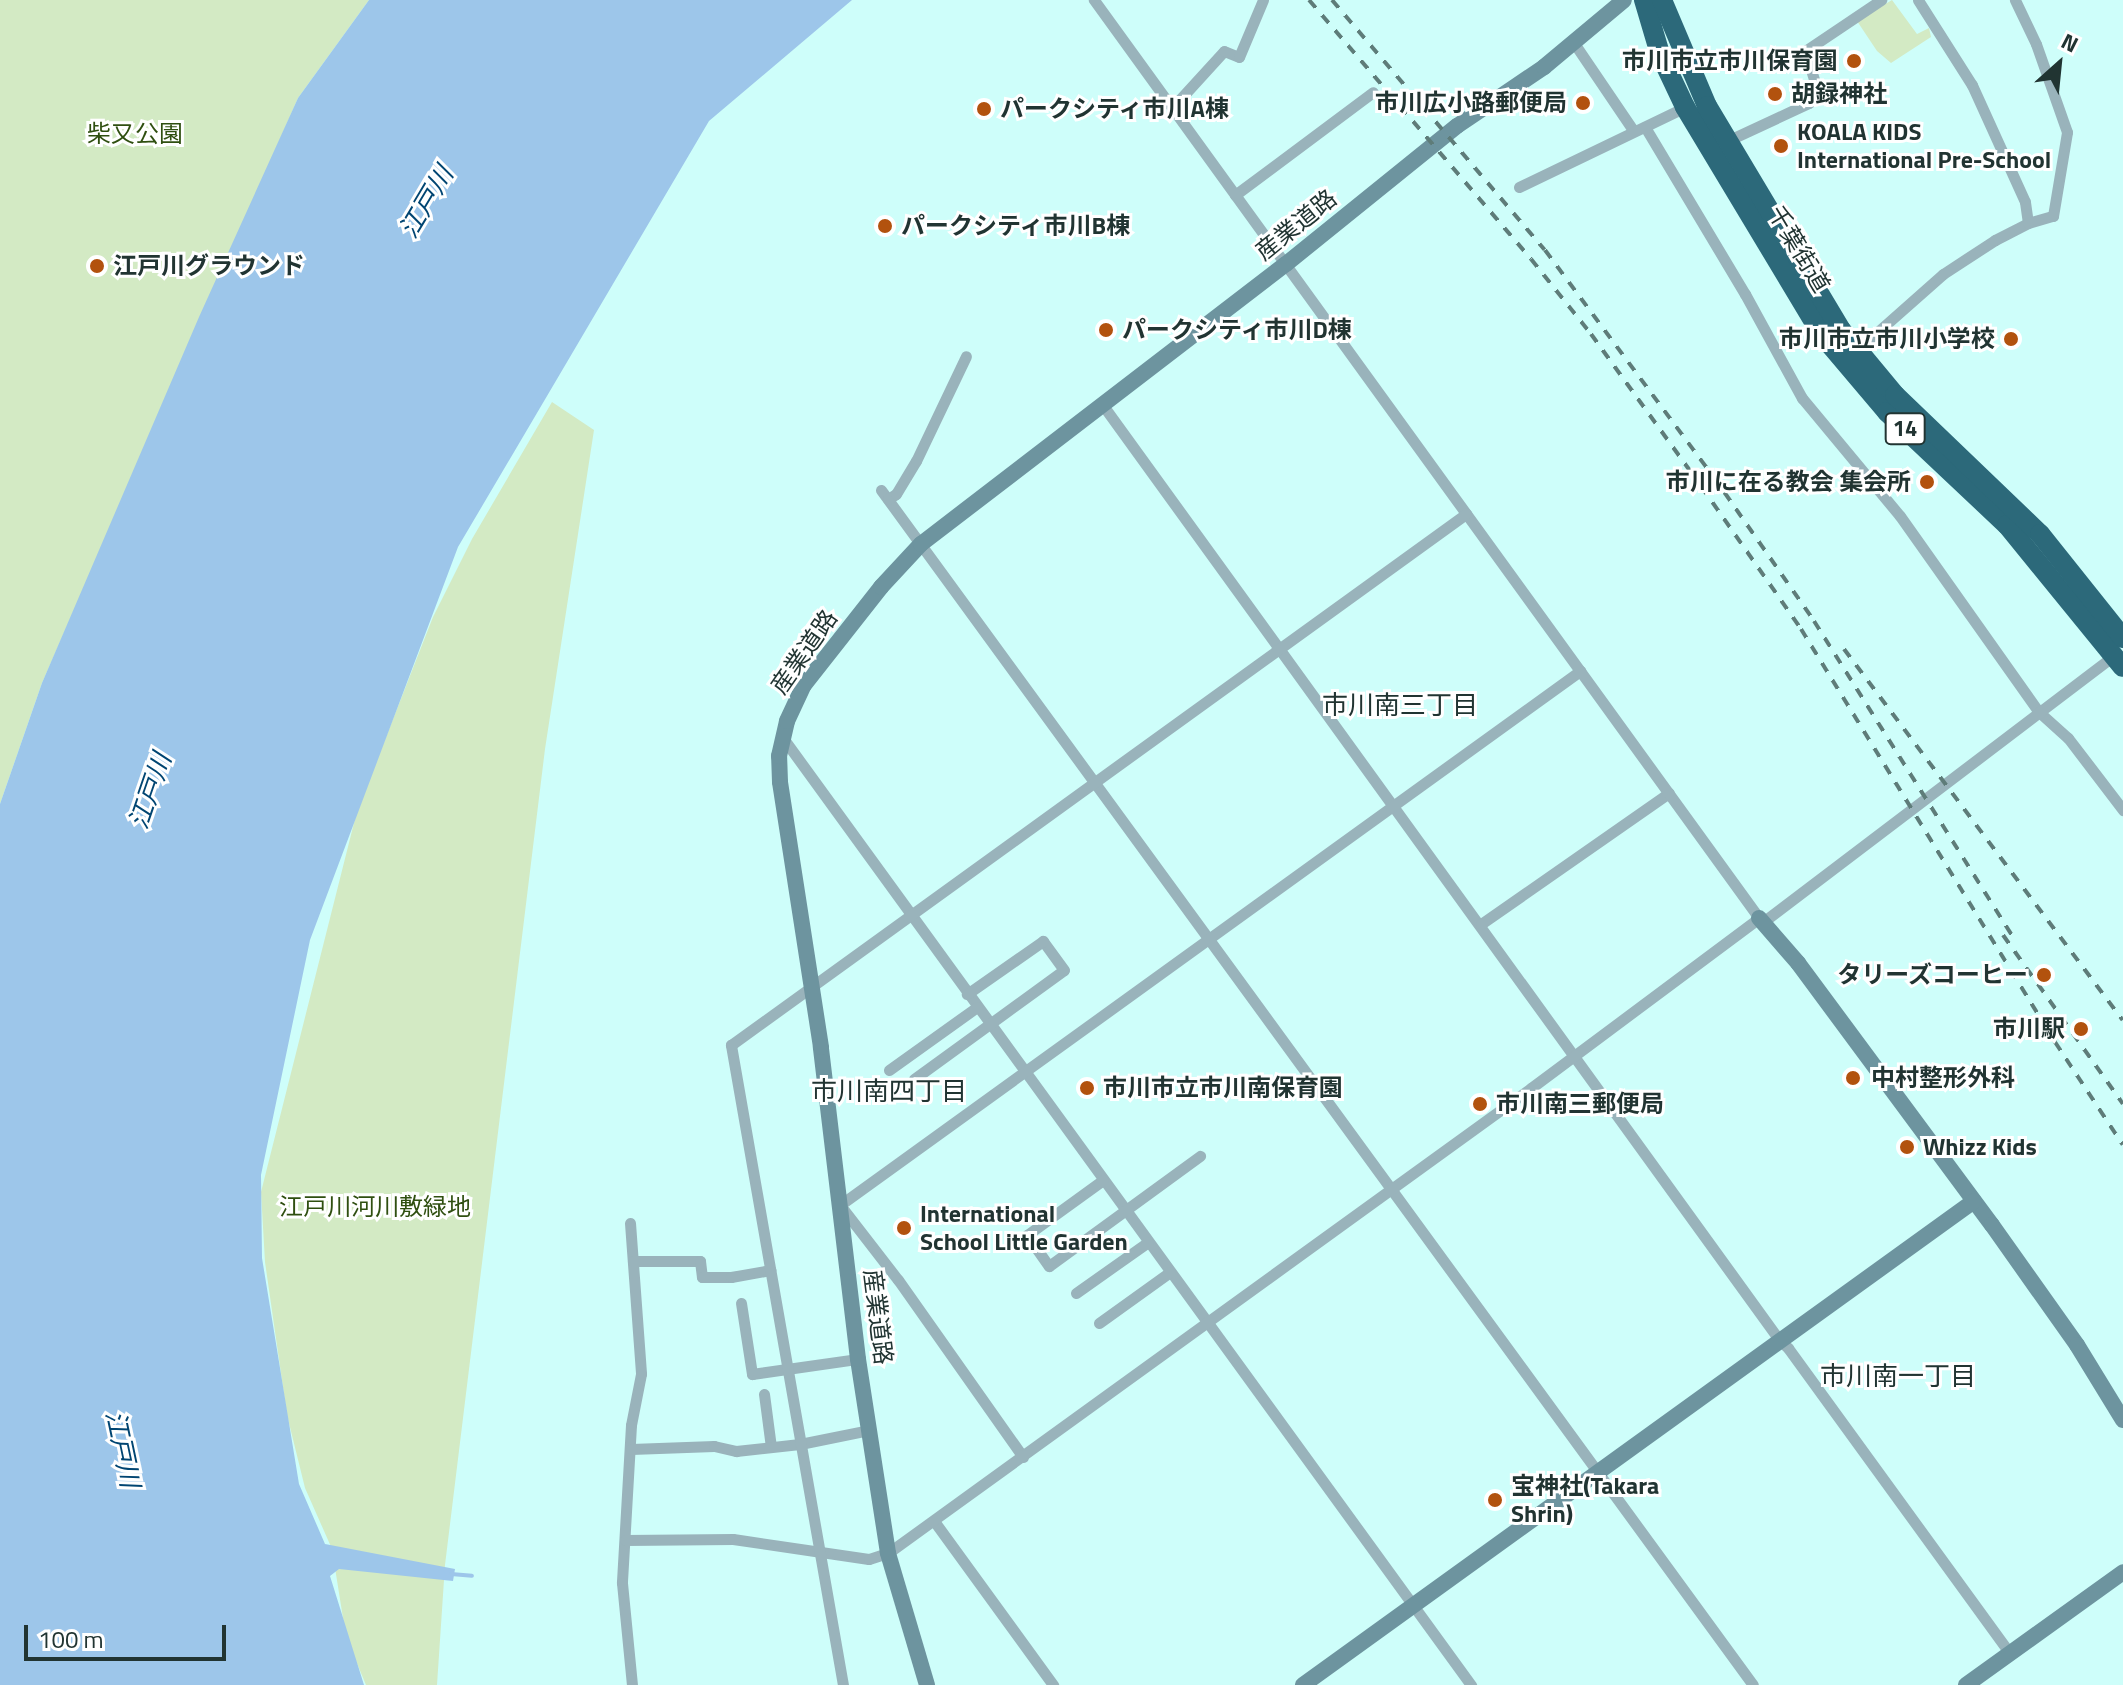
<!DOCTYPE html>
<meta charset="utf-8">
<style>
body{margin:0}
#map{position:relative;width:2123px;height:1685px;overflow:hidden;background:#cefefa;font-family:"Titillium Web","Noto Sans JP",sans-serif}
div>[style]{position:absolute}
.green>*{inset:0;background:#d3eac4}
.water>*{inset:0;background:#9dc6ea}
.stream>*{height:4px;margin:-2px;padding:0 2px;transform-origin:2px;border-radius:2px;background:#9dc6ea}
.street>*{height:11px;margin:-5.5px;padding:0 5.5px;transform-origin:5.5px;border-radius:5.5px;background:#99b3bb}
.secondary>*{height:16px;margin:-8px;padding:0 8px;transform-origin:8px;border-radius:8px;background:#6d949f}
.highway>*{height:20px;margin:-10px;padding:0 10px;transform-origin:10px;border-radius:10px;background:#2c697a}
.rail>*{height:4px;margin-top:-2px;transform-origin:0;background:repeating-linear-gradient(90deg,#5e7c79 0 10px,transparent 0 20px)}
.dots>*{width:22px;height:22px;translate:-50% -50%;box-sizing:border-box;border:4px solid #fff;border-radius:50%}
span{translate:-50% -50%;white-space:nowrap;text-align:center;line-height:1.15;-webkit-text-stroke:6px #fff;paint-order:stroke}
.shield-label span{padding:2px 6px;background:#fff;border:2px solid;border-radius:6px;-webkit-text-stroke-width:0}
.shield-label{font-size:22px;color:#213432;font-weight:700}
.poi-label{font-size:24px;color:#213432;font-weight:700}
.right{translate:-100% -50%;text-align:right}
.left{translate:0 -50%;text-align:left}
.park-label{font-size:24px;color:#2f4f10}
.street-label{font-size:24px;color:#213432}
.water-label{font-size:26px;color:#004572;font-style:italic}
.neighbourhood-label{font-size:26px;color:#213432}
.north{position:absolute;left:2019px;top:24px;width:80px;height:80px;-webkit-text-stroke:6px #fff;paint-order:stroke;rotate:27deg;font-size:22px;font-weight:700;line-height:32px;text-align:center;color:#213432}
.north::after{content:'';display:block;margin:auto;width:28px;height:36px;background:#213432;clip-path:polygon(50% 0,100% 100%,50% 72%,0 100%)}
.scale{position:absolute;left:24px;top:1625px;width:202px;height:36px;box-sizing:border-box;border:4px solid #213432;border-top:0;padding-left:10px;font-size:24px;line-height:28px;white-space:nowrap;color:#213432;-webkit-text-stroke:6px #fff;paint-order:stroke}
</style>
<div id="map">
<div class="green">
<i style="clip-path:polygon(0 0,369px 0,298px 98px,42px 683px,0 804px)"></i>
<i style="clip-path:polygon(1892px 0,1917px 34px,1929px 28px,1931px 37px,1891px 63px,1877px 51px,1857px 21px)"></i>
<i style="clip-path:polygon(552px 402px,594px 430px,545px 749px,445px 1565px,437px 1685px,366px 1685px,346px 1637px,332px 1549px,305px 1488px,287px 1415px,265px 1262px,261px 1192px,357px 811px,433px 617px,472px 539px)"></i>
</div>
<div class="water">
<i style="clip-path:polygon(369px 0,852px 0,709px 121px,458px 547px,310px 940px,261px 1175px,262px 1258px,299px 1484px,325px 1544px,455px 1569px,453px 1581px,339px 1569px,330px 1576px,364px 1685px,0 1685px,0 804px,42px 683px,199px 317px,298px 98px)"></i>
</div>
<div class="stream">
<i style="left:451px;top:1574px;width:21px;rotate:5deg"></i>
</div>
<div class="street">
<i style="left:1918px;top:0;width:101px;rotate:57.6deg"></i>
<i style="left:1972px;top:85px;width:128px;rotate:65.6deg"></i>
<i style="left:2025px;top:202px;width:21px;rotate:82deg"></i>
<i style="left:1574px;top:43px;width:105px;rotate:55.9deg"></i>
<i style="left:1172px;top:108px;width:77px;rotate:-47.6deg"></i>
<i style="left:1224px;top:51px;width:16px;rotate:22deg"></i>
<i style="left:1239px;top:57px;width:62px;rotate:-67.2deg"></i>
<i style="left:1645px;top:127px;width:195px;rotate:59.1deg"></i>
<i style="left:1745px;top:294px;width:119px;rotate:61.3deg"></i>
<i style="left:1802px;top:398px;width:153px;rotate:50.3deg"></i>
<i style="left:1900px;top:516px;width:240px;rotate:54.7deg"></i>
<i style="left:2039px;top:712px;width:39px;rotate:42deg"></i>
<i style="left:2068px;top:738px;width:91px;rotate:52.6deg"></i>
<i style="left:1727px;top:141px;width:90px;rotate:-24.9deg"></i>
<i style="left:1809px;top:103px;width:18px;rotate:-68deg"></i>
<i style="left:1816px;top:86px;width:37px;rotate:-107deg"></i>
<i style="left:1805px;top:51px;width:92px;rotate:-33.9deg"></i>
<i style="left:1519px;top:187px;width:184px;rotate:-25.7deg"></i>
<i style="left:1235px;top:195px;width:172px;rotate:-36.7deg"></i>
<i style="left:1856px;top:351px;width:116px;rotate:-41.5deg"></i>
<i style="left:1943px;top:274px;width:62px;rotate:-33.2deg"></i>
<i style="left:1995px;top:240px;width:37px;rotate:-27deg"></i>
<i style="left:2028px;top:223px;width:26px;rotate:-16deg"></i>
<i style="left:2053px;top:216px;width:85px;rotate:-80.5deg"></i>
<i style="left:2067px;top:132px;width:93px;rotate:-109.4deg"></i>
<i style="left:2036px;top:44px;width:49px;rotate:-115.5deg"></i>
<i style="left:1102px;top:404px;width:1157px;rotate:54.11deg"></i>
<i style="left:1780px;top:1341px;width:11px;rotate:41deg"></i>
<i style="left:1788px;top:1348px;width:377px;rotate:54deg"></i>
<i style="left:881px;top:490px;width:1479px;rotate:53.88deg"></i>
<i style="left:888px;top:499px;width:9px;rotate:-32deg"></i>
<i style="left:896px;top:494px;width:39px;rotate:-59deg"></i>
<i style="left:916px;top:461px;width:116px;rotate:-64.5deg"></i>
<i style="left:783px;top:738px;width:1171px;rotate:54deg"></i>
<i style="left:1763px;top:922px;width:440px;rotate:-37.2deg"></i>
<i style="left:1481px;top:924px;width:229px;rotate:-34.9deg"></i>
<i style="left:889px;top:1070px;width:108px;rotate:-35.6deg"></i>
<i style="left:914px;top:1079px;width:185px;rotate:-36deg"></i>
<i style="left:1064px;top:970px;width:36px;rotate:-126deg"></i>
<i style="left:1043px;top:941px;width:93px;rotate:145.1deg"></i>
<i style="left:1103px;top:1180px;width:94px;rotate:144.1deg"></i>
<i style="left:1027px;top:1235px;width:38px;rotate:55deg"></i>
<i style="left:1049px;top:1266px;width:187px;rotate:-36.1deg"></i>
<i style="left:630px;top:1223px;width:151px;rotate:85.8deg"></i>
<i style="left:641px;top:1374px;width:52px;rotate:101.1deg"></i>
<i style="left:631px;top:1425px;width:158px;rotate:93.3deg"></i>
<i style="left:622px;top:1583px;width:102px;rotate:84.4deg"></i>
<i style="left:633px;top:1261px;width:67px"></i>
<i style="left:700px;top:1261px;width:16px;rotate:83deg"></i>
<i style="left:702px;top:1277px;width:29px"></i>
<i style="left:731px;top:1277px;width:40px;rotate:-10deg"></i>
<i style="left:1076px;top:1293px;width:88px;rotate:-35.3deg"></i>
<i style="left:741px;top:1303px;width:72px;rotate:81.2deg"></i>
<i style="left:752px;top:1374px;width:107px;rotate:-8.1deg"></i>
<i style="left:1099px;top:1323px;width:87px;rotate:-35.7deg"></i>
<i style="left:764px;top:1394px;width:53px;rotate:82.5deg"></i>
<i style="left:631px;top:1449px;width:83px;rotate:-2.1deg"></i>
<i style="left:714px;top:1446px;width:23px;rotate:13deg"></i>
<i style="left:736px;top:1451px;width:64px;rotate:-6.2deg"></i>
<i style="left:800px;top:1444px;width:70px;rotate:-11.5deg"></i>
<i style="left:1023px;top:1457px;width:217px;rotate:-125.2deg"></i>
<i style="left:898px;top:1280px;width:95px;rotate:-127.7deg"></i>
<i style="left:840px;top:1205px;width:913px;rotate:-35.82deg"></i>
<i style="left:934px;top:1521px;width:203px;rotate:54deg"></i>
<i style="left:625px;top:1540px;width:108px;rotate:-0.5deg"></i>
<i style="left:733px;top:1539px;width:137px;rotate:8.4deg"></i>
<i style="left:869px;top:1559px;width:20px;rotate:-18deg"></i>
<i style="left:888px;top:1553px;width:794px;rotate:-35.87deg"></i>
<i style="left:1531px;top:1088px;width:284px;rotate:-36.7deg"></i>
<i style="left:1759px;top:918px;width:1134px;rotate:-125.92deg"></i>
<i style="left:843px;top:1685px;width:650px;rotate:-99.93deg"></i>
<i style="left:731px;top:1045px;width:907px;rotate:-35.85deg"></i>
</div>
<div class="secondary">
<i style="left:1759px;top:918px;width:60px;rotate:49.1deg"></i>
<i style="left:1798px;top:963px;width:326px;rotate:53.5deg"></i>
<i style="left:1992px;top:1225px;width:147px;rotate:54.7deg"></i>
<i style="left:2077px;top:1345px;width:88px;rotate:58.5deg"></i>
<i style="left:927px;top:1685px;width:138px;rotate:-106.5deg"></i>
<i style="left:888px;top:1553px;width:196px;rotate:-98.8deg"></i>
<i style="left:858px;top:1359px;width:314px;rotate:-96.8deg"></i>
<i style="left:821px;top:1047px;width:268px;rotate:-98.8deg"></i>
<i style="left:780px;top:782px;width:26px;rotate:-92deg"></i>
<i style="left:779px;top:756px;width:36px;rotate:-77deg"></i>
<i style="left:787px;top:721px;width:40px;rotate:-65deg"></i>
<i style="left:804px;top:685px;width:125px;rotate:-51.8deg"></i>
<i style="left:881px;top:587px;width:59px;rotate:-47.1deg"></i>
<i style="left:921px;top:544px;width:460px;rotate:-37.5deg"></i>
<i style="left:1286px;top:264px;width:220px;rotate:-38.9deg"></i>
<i style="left:1457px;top:126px;width:105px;rotate:-34.1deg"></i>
<i style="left:1544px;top:67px;width:104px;rotate:-39.9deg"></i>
<i style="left:1303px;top:1685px;width:827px;rotate:-35.8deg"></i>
<i style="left:1966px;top:1685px;width:193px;rotate:-35.7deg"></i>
</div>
<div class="highway">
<i style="left:1644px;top:0;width:56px;rotate:73.5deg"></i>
<i style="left:1660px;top:54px;width:59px;rotate:64.7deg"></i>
<i style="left:1685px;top:107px;width:266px;rotate:59deg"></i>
<i style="left:1822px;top:335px;width:101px;rotate:49.8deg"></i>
<i style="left:1887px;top:412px;width:165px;rotate:43.3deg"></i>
<i style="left:2007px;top:525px;width:183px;rotate:50.8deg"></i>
<i style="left:1662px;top:0;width:115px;rotate:67deg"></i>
<i style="left:1707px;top:106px;width:261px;rotate:59.1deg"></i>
<i style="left:1841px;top:330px;width:85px;rotate:50.3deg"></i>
<i style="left:1895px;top:395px;width:201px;rotate:43.8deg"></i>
<i style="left:2040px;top:534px;width:133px;rotate:51.4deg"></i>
</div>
<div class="rail">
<i style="left:1309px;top:0;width:341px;rotate:49.4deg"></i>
<i style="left:1531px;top:259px;width:96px;rotate:51.3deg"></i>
<i style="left:1591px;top:334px;width:188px;rotate:54.1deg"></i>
<i style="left:1701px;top:486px;width:174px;rotate:55deg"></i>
<i style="left:1801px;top:629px;width:485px;rotate:58.4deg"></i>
<i style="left:2055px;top:1042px;width:123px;rotate:56.6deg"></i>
<i style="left:1332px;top:0;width:328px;rotate:49.6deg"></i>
<i style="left:1545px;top:250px;width:282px;rotate:53.4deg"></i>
<i style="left:1713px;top:476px;width:177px;rotate:55.1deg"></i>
<i style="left:1814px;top:621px;width:377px;rotate:57.8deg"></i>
<i style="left:1844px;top:649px;width:464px;rotate:53.1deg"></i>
<i style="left:2003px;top:935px;width:207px;rotate:54.6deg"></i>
</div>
<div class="dots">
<i style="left:1854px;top:61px;background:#b2520e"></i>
<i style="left:1775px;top:94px;background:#b2520e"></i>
<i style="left:1583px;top:103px;background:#b2520e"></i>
<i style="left:984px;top:109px;background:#b2520e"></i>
<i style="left:1781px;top:146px;background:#b2520e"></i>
<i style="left:885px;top:226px;background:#b2520e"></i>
<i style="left:97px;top:266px;background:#b2520e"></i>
<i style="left:1106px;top:330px;background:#b2520e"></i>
<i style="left:2011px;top:339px;background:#b2520e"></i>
<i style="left:1927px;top:482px;background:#b2520e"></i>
<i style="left:2044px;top:975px;background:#b2520e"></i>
<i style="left:2081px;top:1029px;background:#b2520e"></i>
<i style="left:1853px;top:1078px;background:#b2520e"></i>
<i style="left:1087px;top:1088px;background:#b2520e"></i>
<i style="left:1480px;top:1104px;background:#b2520e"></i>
<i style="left:1907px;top:1147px;background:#b2520e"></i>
<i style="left:904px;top:1228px;background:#b2520e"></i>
<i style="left:1495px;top:1500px;background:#b2520e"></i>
</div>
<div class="shield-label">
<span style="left:1905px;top:429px">14</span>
</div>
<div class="poi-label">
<span class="right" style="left:1838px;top:61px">市川市立市川保育園</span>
<span class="left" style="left:1791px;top:94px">胡録神社</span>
<span class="right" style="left:1567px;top:103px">市川広小路郵便局</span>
<span class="left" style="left:1000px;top:109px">パークシティ市川A棟</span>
<span class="left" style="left:1797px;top:146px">KOALA KIDS<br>International Pre-School</span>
<span class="left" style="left:901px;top:226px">パークシティ市川B棟</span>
<span class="left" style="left:113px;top:266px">江戸川グラウンド</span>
<span class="left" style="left:1122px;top:330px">パークシティ市川D棟</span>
<span class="right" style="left:1995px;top:339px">市川市立市川小学校</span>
<span class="right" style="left:1911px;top:482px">市川に在る教会 集会所</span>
<span class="right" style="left:2028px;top:975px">タリーズコーヒー</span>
<span class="right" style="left:2065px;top:1029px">市川駅</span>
<span class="left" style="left:1871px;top:1078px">中村整形外科</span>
<span class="left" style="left:1103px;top:1088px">市川市立市川南保育園</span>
<span class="left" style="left:1496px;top:1104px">市川南三郵便局</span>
<span class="left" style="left:1923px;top:1147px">Whizz Kids</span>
<span class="left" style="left:920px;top:1228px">International<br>School Little Garden</span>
<span class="left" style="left:1511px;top:1500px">宝神社(Takara<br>Shrin)</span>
</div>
<div class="park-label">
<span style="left:135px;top:134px">柴又公園</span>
<span style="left:375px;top:1207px">江戸川河川敷緑地</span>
</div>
<div class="street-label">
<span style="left:1296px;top:225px;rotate:-39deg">産業道路</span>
<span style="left:1799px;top:249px;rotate:59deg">千葉街道</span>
<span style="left:804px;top:652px;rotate:-55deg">産業道路</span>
<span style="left:878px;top:1317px;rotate:83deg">産業道路</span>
</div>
<div class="water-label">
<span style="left:426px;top:202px;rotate:-59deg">江戸川</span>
<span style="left:150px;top:791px;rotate:-71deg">江戸川</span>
<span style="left:123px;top:1449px;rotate:78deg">江戸川</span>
</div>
<div class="neighbourhood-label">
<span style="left:1400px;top:705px">市川南三丁目</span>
<span style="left:889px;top:1091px">市川南四丁目</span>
<span style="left:1898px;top:1376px">市川南一丁目</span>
</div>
<div class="north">N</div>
<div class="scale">100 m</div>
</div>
